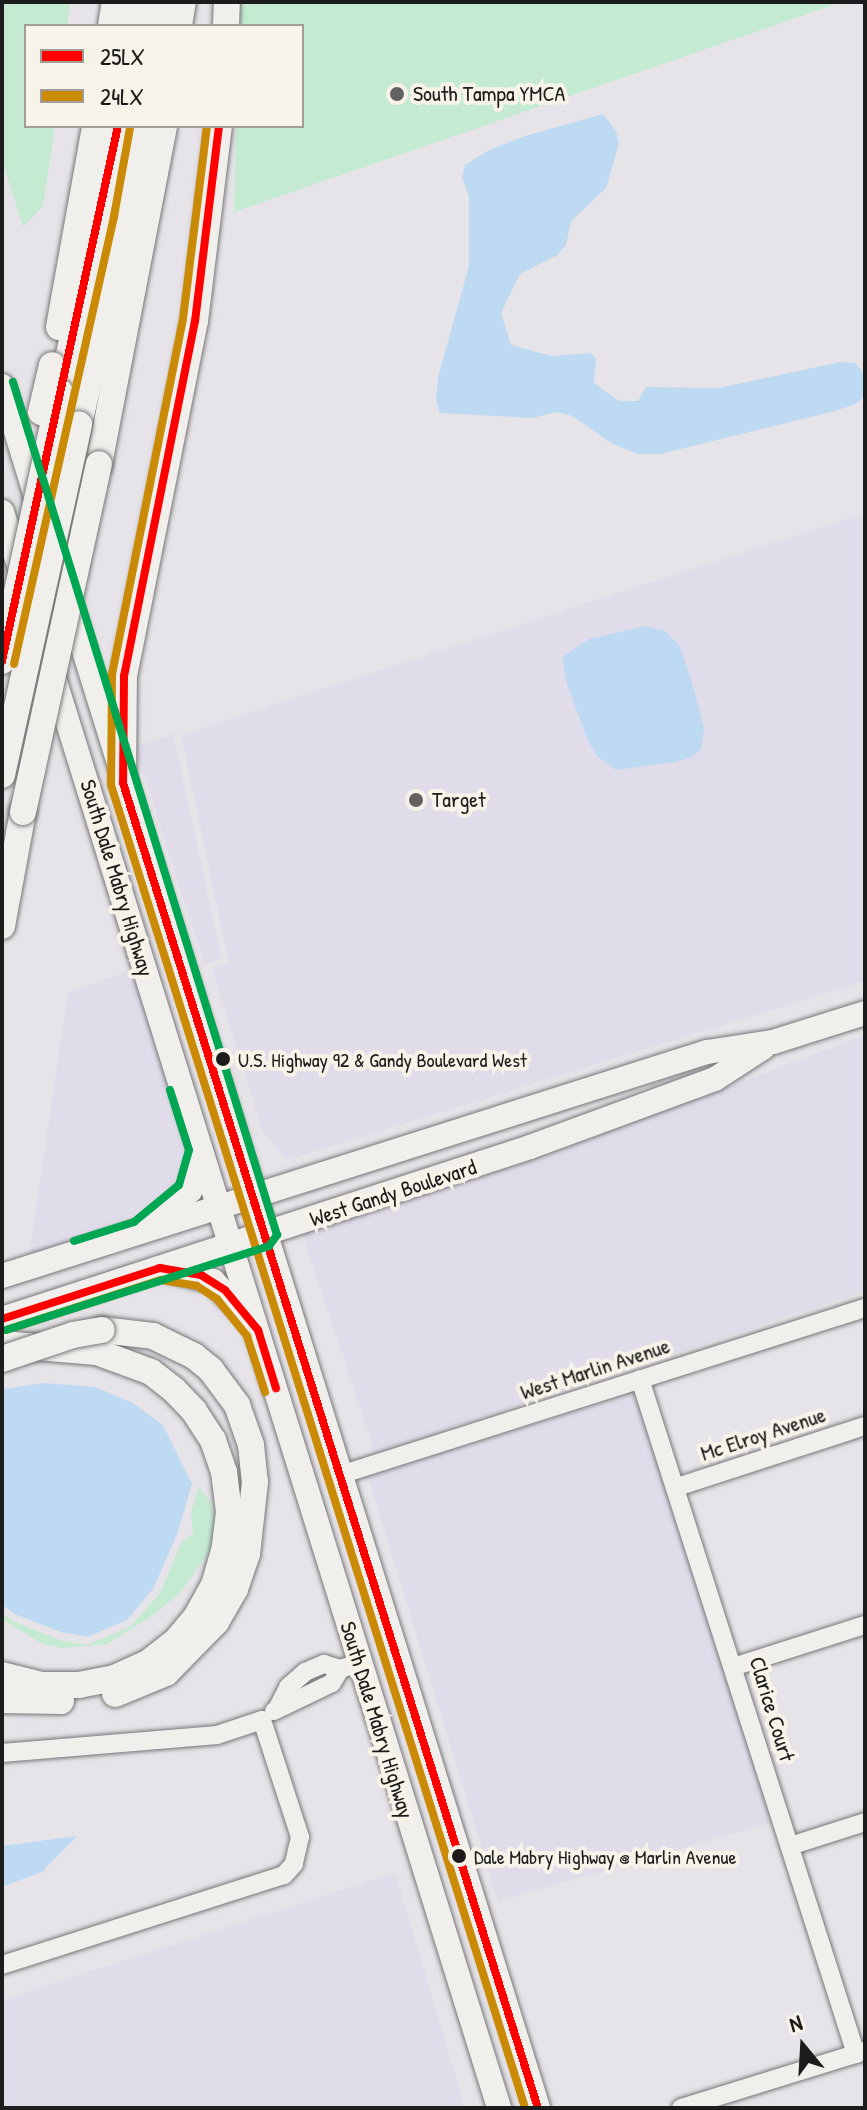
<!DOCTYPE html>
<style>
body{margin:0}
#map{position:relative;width:867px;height:2110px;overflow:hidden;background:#e6e4e8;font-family:"Patrick Hand",sans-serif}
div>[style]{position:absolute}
.built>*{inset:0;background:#e0dcea}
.green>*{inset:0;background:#c4ebd2}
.water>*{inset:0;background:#bedaf2}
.roads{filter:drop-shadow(0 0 2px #777678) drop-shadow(0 0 2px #777678)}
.minor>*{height:18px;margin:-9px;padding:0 9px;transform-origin:9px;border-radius:9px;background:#f0efec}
.major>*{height:24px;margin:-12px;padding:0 12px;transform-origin:12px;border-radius:12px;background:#f0efec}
.highway>*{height:26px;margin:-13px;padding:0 13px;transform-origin:13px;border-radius:13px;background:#f0efec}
.bridges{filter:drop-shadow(0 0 2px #777678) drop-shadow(0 0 2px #777678)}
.highway-bridge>*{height:26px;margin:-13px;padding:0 13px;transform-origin:13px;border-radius:13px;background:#f0efec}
.bus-1>*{height:8px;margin:-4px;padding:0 4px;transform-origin:4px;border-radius:4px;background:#f00}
.bus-2>*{height:8px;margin:-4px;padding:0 4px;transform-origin:4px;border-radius:4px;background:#cb8a06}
.bus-3>*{height:8px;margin:-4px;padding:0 4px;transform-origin:4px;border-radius:4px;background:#00a651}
.dots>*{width:22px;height:22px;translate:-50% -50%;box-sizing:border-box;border:4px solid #f7f3e8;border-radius:50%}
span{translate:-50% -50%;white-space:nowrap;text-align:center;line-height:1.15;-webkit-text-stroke:8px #f7f3e8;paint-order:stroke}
.bus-label{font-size:20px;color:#1c1c1c}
.left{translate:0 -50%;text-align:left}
.poi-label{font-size:22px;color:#1c1c1c}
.street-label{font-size:22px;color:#1c1c1c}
.frame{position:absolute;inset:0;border:4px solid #1c1c1c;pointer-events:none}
.legend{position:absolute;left:24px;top:24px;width:280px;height:104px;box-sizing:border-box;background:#f7f3e8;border:2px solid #9f9d96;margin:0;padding:10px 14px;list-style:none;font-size:24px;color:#1c1c1c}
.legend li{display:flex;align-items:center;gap:16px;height:40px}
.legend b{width:40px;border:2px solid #9f9d96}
.north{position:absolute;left:763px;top:2006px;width:80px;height:80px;-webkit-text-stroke:6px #f7f3e8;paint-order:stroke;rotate:342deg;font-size:22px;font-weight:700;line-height:32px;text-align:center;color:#1c1c1c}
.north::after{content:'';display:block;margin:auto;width:28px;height:36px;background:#1c1c1c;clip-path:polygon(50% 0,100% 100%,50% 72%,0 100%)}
</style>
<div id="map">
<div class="built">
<i style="clip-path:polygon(865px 513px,865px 981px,287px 1160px,263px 1132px,212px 969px,229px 962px,181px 735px)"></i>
<i style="clip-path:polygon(173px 734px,221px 957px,205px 966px,135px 747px)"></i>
<i style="clip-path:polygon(136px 969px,194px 1153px,183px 1188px,136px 1224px,29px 1257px,68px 993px)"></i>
<i style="clip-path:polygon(865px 1035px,865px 1291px,375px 1452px,303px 1235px,542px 1157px)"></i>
<i style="clip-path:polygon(636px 1393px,774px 1822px,498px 1901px,368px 1476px)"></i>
<i style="clip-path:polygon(395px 1873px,465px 2108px,2px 2108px,2px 2000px)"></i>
</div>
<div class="green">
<i style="clip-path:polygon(2px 2px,70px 2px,67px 26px,26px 26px,26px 126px,55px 126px,43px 206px,23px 227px,2px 160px)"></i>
<i style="clip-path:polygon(240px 2px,842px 2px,234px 212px,236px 126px,302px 126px,302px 26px,239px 26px)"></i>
<i style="clip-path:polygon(199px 1486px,212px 1505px,215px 1524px,210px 1550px,180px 1593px,152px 1616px,107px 1644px,62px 1648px,41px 1643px,2px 1619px,2px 1613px,13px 1621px,59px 1640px,87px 1645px,130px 1627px,160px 1593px,182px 1542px,193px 1534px,191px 1513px)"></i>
</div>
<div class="water">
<i style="clip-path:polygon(603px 114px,616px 131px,619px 143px,606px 188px,571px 221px,566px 245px,557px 255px,520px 274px,501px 313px,511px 345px,551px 356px,591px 353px,596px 359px,594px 383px,619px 401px,638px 401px,646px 387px,719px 388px,840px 362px,855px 363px,864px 373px,865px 396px,856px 404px,835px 411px,661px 454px,637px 454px,611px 443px,572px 416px,557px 412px,532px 418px,440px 413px,436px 399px,438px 377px,469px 266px,469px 197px,462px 177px,465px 165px,489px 150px,525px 136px)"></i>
<i style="clip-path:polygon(646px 626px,665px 631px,679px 645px,691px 678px,704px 729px,701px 749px,692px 757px,675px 762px,616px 770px,597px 756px,587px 739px,567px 684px,562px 657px,589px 639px)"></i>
<i style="clip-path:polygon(44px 1383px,95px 1387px,133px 1403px,163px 1425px,192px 1484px,177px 1535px,153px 1589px,127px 1620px,88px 1637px,61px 1632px,14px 1614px,2px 1604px,2px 1389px)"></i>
<i style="clip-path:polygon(77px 1836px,42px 1872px,2px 1887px,2px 1846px)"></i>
</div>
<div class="roads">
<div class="minor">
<i style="left:640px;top:1379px;width:709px;rotate:72.26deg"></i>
<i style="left:340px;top:1475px;width:551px;rotate:-17.65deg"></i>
<i style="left:677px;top:1487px;width:198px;rotate:-18deg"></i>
<i style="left:733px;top:1667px;width:139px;rotate:-17.7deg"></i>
<i style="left:277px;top:1709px;width:25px;rotate:-63deg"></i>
<i style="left:288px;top:1687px;width:23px;rotate:-41deg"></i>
<i style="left:305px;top:1672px;width:21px;rotate:-23deg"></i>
<i style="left:324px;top:1664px;width:17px;rotate:17deg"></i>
<i style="left:340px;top:1669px;width:20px;rotate:-18deg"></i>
<i style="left:274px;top:1711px;width:64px;rotate:-25.8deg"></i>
<i style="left:332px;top:1683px;width:16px;rotate:-60deg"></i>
<i style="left:2px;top:1753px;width:216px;rotate:-4.8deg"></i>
<i style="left:217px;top:1735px;width:47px;rotate:-18.4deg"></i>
<i style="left:262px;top:1720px;width:123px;rotate:72deg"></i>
<i style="left:300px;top:1837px;width:28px;rotate:103deg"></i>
<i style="left:294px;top:1864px;width:15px;rotate:132deg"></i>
<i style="left:284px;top:1875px;width:296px;rotate:162.3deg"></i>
<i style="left:790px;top:1846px;width:79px;rotate:-17.7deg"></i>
<i style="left:681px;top:2108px;width:193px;rotate:-17.2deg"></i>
</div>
<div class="major">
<i style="left:2px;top:386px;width:126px;rotate:72.9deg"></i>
<i style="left:2px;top:512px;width:69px;rotate:72.3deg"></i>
<i style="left:51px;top:545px;width:1637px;rotate:72.69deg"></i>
<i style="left:35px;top:617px;width:1562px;rotate:72.71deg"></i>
<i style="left:155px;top:1222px;width:47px;rotate:-41.5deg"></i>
<i style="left:190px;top:1191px;width:40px;rotate:-74deg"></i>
<i style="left:166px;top:1269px;width:49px;rotate:14.3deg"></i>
<i style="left:213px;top:1281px;width:54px;rotate:46.5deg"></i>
<i style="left:2px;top:1276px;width:740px;rotate:-17.63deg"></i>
<i style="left:707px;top:1052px;width:67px;rotate:-8.6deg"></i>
<i style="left:773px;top:1042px;width:96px;rotate:-17.5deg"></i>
<i style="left:2px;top:1319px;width:555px;rotate:-18.04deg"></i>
<i style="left:530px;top:1147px;width:197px;rotate:-20.2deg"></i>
<i style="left:715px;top:1079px;width:57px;rotate:-32.9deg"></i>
</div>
<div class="highway">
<i style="left:111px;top:26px;width:24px;rotate:-81deg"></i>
<i style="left:134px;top:26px;width:24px;rotate:-83deg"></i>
<i style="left:159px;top:26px;width:24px;rotate:-81deg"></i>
<i style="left:179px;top:26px;width:24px;rotate:-81deg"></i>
<i style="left:226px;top:26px;width:24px;rotate:-88deg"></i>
<i style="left:59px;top:327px;width:204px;rotate:-79.8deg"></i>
<i style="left:60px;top:392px;width:184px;rotate:-76.8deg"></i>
<i style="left:102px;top:213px;width:88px;rotate:-79.6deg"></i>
<i style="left:79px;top:424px;width:178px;rotate:-77deg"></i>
<i style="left:119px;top:251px;width:127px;rotate:-80deg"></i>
<i style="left:99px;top:464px;width:344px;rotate:-79.1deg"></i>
<i style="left:123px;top:783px;width:107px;rotate:-89.5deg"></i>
<i style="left:124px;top:676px;width:362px;rotate:-78.7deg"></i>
<i style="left:195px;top:321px;width:196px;rotate:-83deg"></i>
<i style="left:2px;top:926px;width:116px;rotate:-79.6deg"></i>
<i style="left:102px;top:1330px;width:51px;rotate:6.7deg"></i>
<i style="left:153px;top:1336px;width:46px;rotate:26deg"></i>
<i style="left:194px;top:1356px;width:22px;rotate:39deg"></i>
<i style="left:211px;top:1370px;width:44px;rotate:53.4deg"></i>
<i style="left:237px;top:1405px;width:42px;rotate:70.7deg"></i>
<i style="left:251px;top:1445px;width:37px;rotate:84deg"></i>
<i style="left:255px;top:1482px;width:72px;rotate:96.3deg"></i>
<i style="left:247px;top:1554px;width:37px;rotate:109deg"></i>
<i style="left:235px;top:1589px;width:38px;rotate:120deg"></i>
<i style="left:216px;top:1622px;width:71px;rotate:134.4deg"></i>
<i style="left:166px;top:1673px;width:55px;rotate:157.6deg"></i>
<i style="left:2px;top:1344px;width:95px;rotate:4.8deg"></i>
<i style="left:97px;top:1352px;width:58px;rotate:20.3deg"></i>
<i style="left:151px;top:1372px;width:29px;rotate:38deg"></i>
<i style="left:174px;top:1390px;width:29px;rotate:46deg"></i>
<i style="left:194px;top:1411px;width:35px;rotate:57deg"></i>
<i style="left:213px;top:1440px;width:34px;rotate:71deg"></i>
<i style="left:224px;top:1472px;width:40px;rotate:82.9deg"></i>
<i style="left:229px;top:1512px;width:35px;rotate:97deg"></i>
<i style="left:225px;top:1547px;width:37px;rotate:106deg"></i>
<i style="left:215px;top:1583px;width:38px;rotate:119deg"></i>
<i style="left:197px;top:1616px;width:33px;rotate:130deg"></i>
<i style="left:176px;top:1641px;width:36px;rotate:142deg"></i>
<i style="left:148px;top:1663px;width:36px;rotate:156deg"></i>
<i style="left:115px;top:1678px;width:37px;rotate:169deg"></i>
<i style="left:79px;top:1685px;width:37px;rotate:180deg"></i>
<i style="left:42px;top:1685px;width:41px;rotate:-166deg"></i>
<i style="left:2px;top:1700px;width:59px;rotate:1deg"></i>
</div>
</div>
<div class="bridges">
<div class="highway-bridge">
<i style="left:41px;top:412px;width:48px;rotate:-76.8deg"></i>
<i style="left:2px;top:661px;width:275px;rotate:-77.8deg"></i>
<i style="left:2px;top:775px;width:359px;rotate:-77.6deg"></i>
<i style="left:23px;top:812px;width:356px;rotate:-77.7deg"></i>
<i style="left:2px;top:1359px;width:75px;rotate:-18.7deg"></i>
<i style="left:73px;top:1335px;width:29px;rotate:-10deg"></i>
</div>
</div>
<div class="bus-1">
<i style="left:219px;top:126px;width:196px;rotate:97deg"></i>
<i style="left:195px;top:321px;width:362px;rotate:101.3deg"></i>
<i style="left:124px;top:676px;width:107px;rotate:90.5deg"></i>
<i style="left:123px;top:783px;width:1388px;rotate:72.61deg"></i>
<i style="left:2px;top:661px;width:547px;rotate:-77.77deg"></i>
<i style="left:2px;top:1319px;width:166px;rotate:-17.9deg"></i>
<i style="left:160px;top:1268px;width:42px;rotate:9.7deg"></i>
<i style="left:201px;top:1275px;width:28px;rotate:32deg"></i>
<i style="left:225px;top:1290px;width:52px;rotate:50.5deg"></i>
<i style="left:258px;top:1330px;width:61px;rotate:72.8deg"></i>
</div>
<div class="bus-2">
<i style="left:207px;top:126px;width:194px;rotate:97.1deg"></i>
<i style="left:183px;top:319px;width:363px;rotate:101.3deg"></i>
<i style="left:112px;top:675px;width:110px;rotate:90.5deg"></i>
<i style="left:111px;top:785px;width:1386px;rotate:72.62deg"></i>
<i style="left:14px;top:664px;width:459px;rotate:-77.4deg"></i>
<i style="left:114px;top:216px;width:89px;rotate:-79.7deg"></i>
<i style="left:6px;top:1330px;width:163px;rotate:-17.9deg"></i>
<i style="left:161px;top:1280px;width:36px;rotate:9deg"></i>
<i style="left:197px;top:1286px;width:24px;rotate:33deg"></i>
<i style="left:217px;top:1299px;width:48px;rotate:51deg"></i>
<i style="left:247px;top:1336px;width:59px;rotate:72.2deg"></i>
</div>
<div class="bus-3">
<i style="left:74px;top:1241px;width:63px;rotate:-17.6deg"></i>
<i style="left:134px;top:1222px;width:58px;rotate:-39.4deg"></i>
<i style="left:179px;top:1185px;width:36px;rotate:-74deg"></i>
<i style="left:189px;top:1150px;width:63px;rotate:-107.6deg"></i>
<i style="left:6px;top:1330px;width:276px;rotate:-17.7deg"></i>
<i style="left:269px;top:1246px;width:14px;rotate:-54deg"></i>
<i style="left:277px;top:1235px;width:893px;rotate:-107.2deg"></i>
</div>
<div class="dots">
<i style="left:397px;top:94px;background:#636263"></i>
<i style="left:416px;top:800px;background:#636263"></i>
<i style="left:223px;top:1059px;background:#1c1c1c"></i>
<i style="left:459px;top:1856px;background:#1c1c1c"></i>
</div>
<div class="bus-label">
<span class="left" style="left:238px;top:1059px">U.S. Highway 92 &amp; Gandy Boulevard West</span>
<span class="left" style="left:474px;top:1856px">Dale Mabry Highway @ Marlin Avenue</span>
</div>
<div class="poi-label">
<span class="left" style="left:413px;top:94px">South Tampa YMCA</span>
<span class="left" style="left:432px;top:800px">Target</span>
</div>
<div class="street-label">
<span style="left:117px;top:878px;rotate:73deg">South Dale Mabry Highway</span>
<span style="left:393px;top:1193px;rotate:-18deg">West Gandy Boulevard</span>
<span style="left:595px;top:1369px;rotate:-18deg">West Marlin Avenue</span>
<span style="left:763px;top:1434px;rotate:-18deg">Mc Elroy Avenue</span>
<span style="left:772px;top:1709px;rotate:73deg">Clarice Court</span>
<span style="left:377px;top:1720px;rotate:73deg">South Dale Mabry Highway</span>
</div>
<div class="frame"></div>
<ul class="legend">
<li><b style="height:10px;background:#f00"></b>25LX</li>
<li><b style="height:10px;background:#cb8a06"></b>24LX</li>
</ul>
<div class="north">N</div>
</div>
